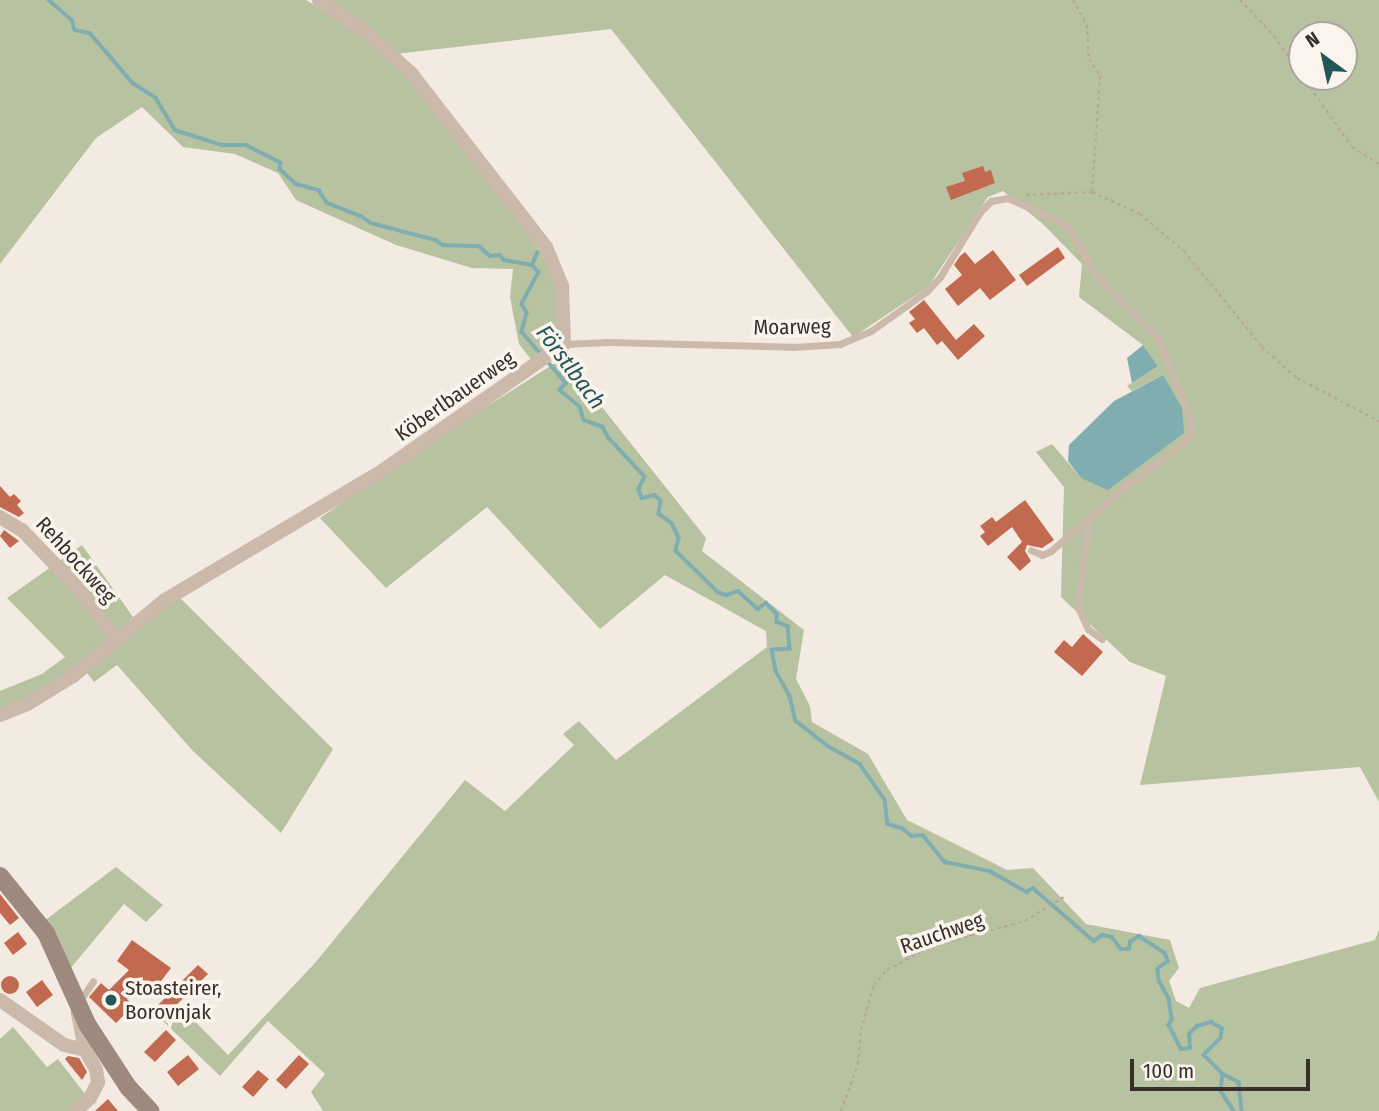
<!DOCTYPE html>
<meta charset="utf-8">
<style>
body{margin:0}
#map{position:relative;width:1379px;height:1111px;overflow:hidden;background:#f3eae1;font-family:"Fira Sans Condensed",sans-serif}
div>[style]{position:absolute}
.green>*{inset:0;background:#b7c2a1}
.water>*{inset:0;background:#80adaf}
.stream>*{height:3.5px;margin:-1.75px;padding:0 1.75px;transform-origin:1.75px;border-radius:1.75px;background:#80adaf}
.building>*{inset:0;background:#c16a50}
.round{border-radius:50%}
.path>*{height:2px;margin-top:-1px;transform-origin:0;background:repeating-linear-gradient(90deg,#b7a497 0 3.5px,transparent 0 7px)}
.lane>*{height:7px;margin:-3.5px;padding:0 3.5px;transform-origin:3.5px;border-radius:3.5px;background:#cbbaac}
.street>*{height:14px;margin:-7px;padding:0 7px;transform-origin:7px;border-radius:7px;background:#cbbaac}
.secondary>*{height:18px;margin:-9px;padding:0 9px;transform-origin:9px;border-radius:9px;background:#9e897e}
.dots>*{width:19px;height:19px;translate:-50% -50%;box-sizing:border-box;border:4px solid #faf4ed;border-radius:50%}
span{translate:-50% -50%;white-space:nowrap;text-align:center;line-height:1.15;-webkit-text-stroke:7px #faf4ed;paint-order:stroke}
.street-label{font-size:21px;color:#392f2b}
.poi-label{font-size:21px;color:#392f2b}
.left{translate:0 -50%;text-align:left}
.water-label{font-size:23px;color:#22565a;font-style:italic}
.north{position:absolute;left:1288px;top:21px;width:70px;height:70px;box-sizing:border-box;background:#faf4ed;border:2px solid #ada59f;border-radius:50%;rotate:327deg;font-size:19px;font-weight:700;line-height:28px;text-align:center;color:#392f2b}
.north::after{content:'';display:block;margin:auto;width:24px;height:32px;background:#22565a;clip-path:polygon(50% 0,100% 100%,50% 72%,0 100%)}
.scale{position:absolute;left:1130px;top:1059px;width:180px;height:32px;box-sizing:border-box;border:4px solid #392f2b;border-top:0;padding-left:9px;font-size:21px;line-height:24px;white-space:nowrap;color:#392f2b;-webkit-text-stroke:5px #faf4ed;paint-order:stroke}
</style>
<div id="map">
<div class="green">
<i style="clip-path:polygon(0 0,306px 0,349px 27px,402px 69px,545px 257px,558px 288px,558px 340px,533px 362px,519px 344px,510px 297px,513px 269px,472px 268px,396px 245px,296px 200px,278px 173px,235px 154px,183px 147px,142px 107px,96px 138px,0 264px)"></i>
<i style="clip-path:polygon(evenodd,323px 0,1379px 0,1379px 802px,1360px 767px,1140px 785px,1166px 676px,1130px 662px,1061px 597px,1064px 487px,1036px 452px,1052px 444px,1081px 478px,1163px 375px,1132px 391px,1127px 386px,1158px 366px,1143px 345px,1079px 297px,1082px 264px,1044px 225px,1003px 191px,988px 197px,928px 287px,853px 337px,611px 29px,396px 54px,323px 0,1302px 35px,1344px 35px,1344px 77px,1302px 77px,1302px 35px)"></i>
<i style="clip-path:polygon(563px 358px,706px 538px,702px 551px,804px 630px,796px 679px,810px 706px,812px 722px,868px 754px,907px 820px,1007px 870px,1033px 868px,1086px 924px,1170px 940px,1179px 968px,1169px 981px,1176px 1001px,1189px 1008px,1200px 988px,1375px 940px,1379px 930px,1379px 1111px,323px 1111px,311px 1092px,325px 1074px,268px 1021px,220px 1076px,163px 1021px,179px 1005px,228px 1055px,315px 963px,465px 780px,505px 811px,574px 745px,563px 734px,579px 721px,616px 760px,767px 647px,766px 631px,665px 575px,600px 629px,487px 507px,386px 588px,320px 518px,437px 438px)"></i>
<i style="clip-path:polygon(82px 545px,133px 617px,71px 673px,0 711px,0 691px,42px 674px,65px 657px,7px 598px)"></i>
<i style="clip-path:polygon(178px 596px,333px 749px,281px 833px,192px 750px,117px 665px,94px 682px,87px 673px)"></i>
<i style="clip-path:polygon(116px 867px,163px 905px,146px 922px,124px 904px,70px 969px,44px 921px)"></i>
<i style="clip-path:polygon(13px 1027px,47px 1067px,58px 1059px,85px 1094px,71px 1111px,0 1111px,0 1039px)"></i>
</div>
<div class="water">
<i style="clip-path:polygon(1143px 345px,1158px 366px,1132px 383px,1127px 358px)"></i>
<i style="clip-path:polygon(1163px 375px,1182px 408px,1184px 433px,1108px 490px,1081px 478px,1068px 461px,1069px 445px,1114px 401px)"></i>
</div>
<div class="stream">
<i style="left:49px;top:0;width:30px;rotate:41deg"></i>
<i style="left:72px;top:20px;width:10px;rotate:73deg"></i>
<i style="left:75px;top:30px;width:15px;rotate:11deg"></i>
<i style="left:90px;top:33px;width:66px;rotate:49.3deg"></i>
<i style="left:133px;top:83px;width:27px;rotate:33deg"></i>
<i style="left:156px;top:98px;width:37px;rotate:59deg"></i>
<i style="left:175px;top:130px;width:49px;rotate:17.7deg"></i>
<i style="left:222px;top:145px;width:24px"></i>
<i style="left:246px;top:145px;width:39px;rotate:27deg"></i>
<i style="left:281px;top:163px;width:6px;rotate:99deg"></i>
<i style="left:280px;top:169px;width:22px;rotate:43deg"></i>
<i style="left:296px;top:184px;width:24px;rotate:15deg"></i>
<i style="left:319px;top:190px;width:15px;rotate:58deg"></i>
<i style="left:327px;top:203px;width:36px;rotate:21deg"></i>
<i style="left:361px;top:216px;width:12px;rotate:35deg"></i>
<i style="left:371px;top:223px;width:67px;rotate:14.7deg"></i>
<i style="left:436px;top:240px;width:9px;rotate:36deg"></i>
<i style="left:443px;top:245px;width:36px;rotate:2deg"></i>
<i style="left:479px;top:246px;width:15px;rotate:42deg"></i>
<i style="left:490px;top:256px;width:10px;rotate:-6deg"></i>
<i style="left:500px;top:255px;width:6px;rotate:51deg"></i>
<i style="left:504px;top:260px;width:28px;rotate:10deg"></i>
<i style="left:532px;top:265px;width:10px;rotate:45deg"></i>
<i style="left:539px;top:272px;width:36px;rotate:118deg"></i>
<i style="left:522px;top:304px;width:10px;rotate:61deg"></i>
<i style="left:527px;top:313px;width:20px;rotate:105deg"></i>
<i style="left:522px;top:332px;width:32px;rotate:49deg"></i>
<i style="left:532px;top:265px;width:13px;rotate:-67deg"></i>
<i style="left:548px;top:362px;width:28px;rotate:49deg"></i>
<i style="left:566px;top:383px;width:9px;rotate:131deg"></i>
<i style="left:560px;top:390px;width:26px;rotate:40deg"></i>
<i style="left:580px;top:407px;width:14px;rotate:73deg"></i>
<i style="left:584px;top:420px;width:20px;rotate:20deg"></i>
<i style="left:603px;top:427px;width:11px;rotate:63deg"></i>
<i style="left:608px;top:437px;width:54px;rotate:47.2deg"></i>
<i style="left:645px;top:477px;width:13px;rotate:117deg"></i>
<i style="left:639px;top:489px;width:9px;rotate:72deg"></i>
<i style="left:642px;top:498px;width:13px;rotate:-13deg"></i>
<i style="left:655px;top:495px;width:8px;rotate:45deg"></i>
<i style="left:661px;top:501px;width:13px;rotate:99deg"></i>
<i style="left:659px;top:514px;width:16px;rotate:35deg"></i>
<i style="left:672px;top:523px;width:17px;rotate:65deg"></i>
<i style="left:679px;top:538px;width:13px;rotate:103deg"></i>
<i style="left:676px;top:551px;width:59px;rotate:44.3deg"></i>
<i style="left:718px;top:592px;width:9px;rotate:21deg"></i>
<i style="left:726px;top:595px;width:13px;rotate:-18deg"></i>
<i style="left:738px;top:591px;width:27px;rotate:42deg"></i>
<i style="left:758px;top:609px;width:10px;rotate:-37deg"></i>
<i style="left:766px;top:603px;width:16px;rotate:45deg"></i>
<i style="left:777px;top:614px;width:8px;rotate:90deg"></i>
<i style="left:777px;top:622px;width:12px;rotate:20deg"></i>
<i style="left:788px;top:626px;width:23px;rotate:85deg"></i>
<i style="left:790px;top:649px;width:18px;rotate:177deg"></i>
<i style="left:772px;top:650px;width:21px;rotate:79deg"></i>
<i style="left:776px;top:671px;width:29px;rotate:61deg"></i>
<i style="left:790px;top:696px;width:26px;rotate:77deg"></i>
<i style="left:796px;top:721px;width:41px;rotate:38deg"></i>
<i style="left:828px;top:746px;width:37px;rotate:29deg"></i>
<i style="left:860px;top:764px;width:44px;rotate:55.2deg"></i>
<i style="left:885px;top:800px;width:24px;rotate:83deg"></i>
<i style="left:888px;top:824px;width:15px;rotate:16deg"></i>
<i style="left:902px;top:828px;width:13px;rotate:39deg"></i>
<i style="left:912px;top:836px;width:11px;rotate:-5deg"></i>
<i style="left:923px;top:835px;width:35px;rotate:51deg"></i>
<i style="left:945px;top:862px;width:46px;rotate:11.3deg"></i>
<i style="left:990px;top:871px;width:43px;rotate:29.6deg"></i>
<i style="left:1027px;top:892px;width:7px;rotate:-34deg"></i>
<i style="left:1033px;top:888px;width:81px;rotate:41deg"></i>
<i style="left:1094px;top:941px;width:10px;rotate:-37deg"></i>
<i style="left:1102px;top:935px;width:10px;rotate:11deg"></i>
<i style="left:1112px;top:937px;width:15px;rotate:53deg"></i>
<i style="left:1121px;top:949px;width:8px"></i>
<i style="left:1129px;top:949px;width:7px;rotate:-82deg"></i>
<i style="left:1130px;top:942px;width:11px;rotate:-34deg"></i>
<i style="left:1139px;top:936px;width:31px;rotate:33deg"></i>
<i style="left:1165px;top:953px;width:9px;rotate:69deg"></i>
<i style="left:1168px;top:961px;width:13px;rotate:141deg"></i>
<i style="left:1158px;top:969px;width:12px;rotate:85deg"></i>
<i style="left:1159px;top:981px;width:20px;rotate:60deg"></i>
<i style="left:1169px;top:998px;width:22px;rotate:82deg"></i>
<i style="left:1172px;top:1020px;width:6px;rotate:121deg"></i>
<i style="left:1169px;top:1025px;width:27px;rotate:63deg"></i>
<i style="left:1181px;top:1049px;width:9px;rotate:-6deg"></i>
<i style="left:1190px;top:1048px;width:14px;rotate:-94deg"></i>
<i style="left:1189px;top:1034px;width:11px;rotate:-45deg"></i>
<i style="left:1197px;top:1026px;width:15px;rotate:-16deg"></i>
<i style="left:1211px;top:1022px;width:13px;rotate:29deg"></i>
<i style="left:1222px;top:1028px;width:10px;rotate:96deg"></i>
<i style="left:1221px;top:1038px;width:24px;rotate:135deg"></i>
<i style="left:1204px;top:1055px;width:27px;rotate:45deg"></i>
<i style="left:1223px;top:1074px;width:17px;rotate:97deg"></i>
<i style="left:1221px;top:1091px;width:24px;rotate:57deg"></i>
<i style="left:1223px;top:1074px;width:18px;rotate:27deg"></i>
<i style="left:1239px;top:1082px;width:29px;rotate:84deg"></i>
</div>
<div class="building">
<i style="clip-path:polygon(983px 166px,985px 172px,991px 170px,995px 183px,951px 200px,946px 187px,965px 181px,962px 173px)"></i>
<i style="clip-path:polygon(1058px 247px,1065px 258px,1027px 286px,1019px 275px)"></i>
<i style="clip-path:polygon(993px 250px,1016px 280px,990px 300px,980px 288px,958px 306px,945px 289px,962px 275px,954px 265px,960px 256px,965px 252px,975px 264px)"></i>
<i style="clip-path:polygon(924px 300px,956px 340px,974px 324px,985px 336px,958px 360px,942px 341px,937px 345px,924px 328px,917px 333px,909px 323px,915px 319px,909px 312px)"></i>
<i style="clip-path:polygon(0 486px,10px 497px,14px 494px,21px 501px,17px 505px,24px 513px,19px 517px,0 507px)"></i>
<i style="clip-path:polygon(1025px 500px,1054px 540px,1042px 548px,1027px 545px,1025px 551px,1031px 561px,1020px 571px,1007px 557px,1022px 542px,1012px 527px,988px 546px,980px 536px,985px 532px,980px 526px,992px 517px,996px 522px)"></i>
<i style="clip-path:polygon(4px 530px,19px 541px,10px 548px,0 536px)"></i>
<i style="clip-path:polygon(1083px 634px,1103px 652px,1082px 676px,1054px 652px,1064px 640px,1072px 647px)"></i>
<i style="clip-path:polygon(0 894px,19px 918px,10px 925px,0 913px)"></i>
<i style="clip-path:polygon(18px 932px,27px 944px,13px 955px,4px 943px)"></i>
<i style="clip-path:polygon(132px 940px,171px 968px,152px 993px,145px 986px,142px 990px,139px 987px,127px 999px,133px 1006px,116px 1023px,89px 997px,101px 983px,109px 990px,129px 970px,117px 961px)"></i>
<i style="clip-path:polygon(198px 965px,208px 974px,163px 1018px,154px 1009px)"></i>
<i class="round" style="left:1px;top:976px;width:18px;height:18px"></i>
<i style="clip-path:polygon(42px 980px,53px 995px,37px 1007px,26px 992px)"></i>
<i style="clip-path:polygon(166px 1030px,176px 1040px,155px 1062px,144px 1052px)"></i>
<i style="clip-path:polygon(188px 1055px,199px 1069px,178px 1086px,167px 1072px)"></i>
<i style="clip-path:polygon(299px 1055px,309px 1064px,286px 1089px,276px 1080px)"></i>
<i style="clip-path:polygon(68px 1056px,79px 1058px,87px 1072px,82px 1080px,65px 1059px)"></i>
<i style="clip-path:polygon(258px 1070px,269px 1079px,253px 1097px,242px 1087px)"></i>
<i style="clip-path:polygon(108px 1099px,118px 1111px,95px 1111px)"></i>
</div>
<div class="path">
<i style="left:1073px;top:0;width:29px;rotate:61deg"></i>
<i style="left:1087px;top:25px;width:34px;rotate:87deg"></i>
<i style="left:1089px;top:59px;width:20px;rotate:57deg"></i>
<i style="left:1100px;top:76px;width:116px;rotate:93.9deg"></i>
<i style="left:1240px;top:0;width:50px;rotate:46.6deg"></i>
<i style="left:1274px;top:36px;width:136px;rotate:54.9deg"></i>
<i style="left:1352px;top:147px;width:32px;rotate:32deg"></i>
<i style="left:1026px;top:195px;width:66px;rotate:-2.6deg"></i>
<i style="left:1092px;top:192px;width:53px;rotate:24.6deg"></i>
<i style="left:1140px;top:214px;width:57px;rotate:40.1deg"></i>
<i style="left:1184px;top:251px;width:124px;rotate:50.9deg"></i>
<i style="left:1262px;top:347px;width:47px;rotate:41.5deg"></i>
<i style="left:1297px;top:378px;width:93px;rotate:27.7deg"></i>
<i style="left:841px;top:1111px;width:50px;rotate:-70.1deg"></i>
<i style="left:858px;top:1064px;width:34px;rotate:-85deg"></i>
<i style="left:861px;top:1030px;width:47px;rotate:-73.9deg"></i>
<i style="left:874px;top:985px;width:20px;rotate:-49deg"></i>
<i style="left:887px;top:970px;width:49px;rotate:-28.1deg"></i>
<i style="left:930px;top:947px;width:98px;rotate:-15.3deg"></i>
<i style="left:1025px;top:921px;width:49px;rotate:-31.8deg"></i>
</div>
<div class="lane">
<i style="left:564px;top:344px;width:44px;rotate:-2.6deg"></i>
<i style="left:608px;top:342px;width:185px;rotate:1.5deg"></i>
<i style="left:793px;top:347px;width:47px;rotate:-3.7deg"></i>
<i style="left:840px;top:344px;width:34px;rotate:-23deg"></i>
<i style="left:871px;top:331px;width:69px;rotate:-35.5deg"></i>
<i style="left:927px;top:291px;width:19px;rotate:-47deg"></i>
<i style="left:940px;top:277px;width:76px;rotate:-58.4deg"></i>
<i style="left:980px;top:212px;width:16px;rotate:-45deg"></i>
<i style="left:991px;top:201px;width:17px;rotate:-10deg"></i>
<i style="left:1008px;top:198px;width:60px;rotate:24.8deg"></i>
<i style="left:1062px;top:223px;width:13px;rotate:45deg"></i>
<i style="left:1071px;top:232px;width:51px;rotate:60.4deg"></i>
<i style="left:1096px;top:276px;width:86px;rotate:45deg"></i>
<i style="left:1157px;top:337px;width:78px;rotate:67.4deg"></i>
<i style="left:1187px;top:409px;width:21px;rotate:76deg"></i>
<i style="left:1192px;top:429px;width:15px;rotate:118deg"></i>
<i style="left:1185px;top:442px;width:77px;rotate:143.4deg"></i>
<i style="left:1123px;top:488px;width:96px;rotate:138.8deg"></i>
<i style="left:1051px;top:551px;width:10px;rotate:156deg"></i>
<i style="left:1042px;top:555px;width:12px;rotate:-156deg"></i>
<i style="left:1089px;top:517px;width:91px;rotate:97deg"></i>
<i style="left:1078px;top:607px;width:24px;rotate:66deg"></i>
<i style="left:1088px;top:629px;width:17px;rotate:36deg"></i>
<i style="left:79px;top:1002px;width:25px;rotate:-56deg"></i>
</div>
<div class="street">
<i style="left:0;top:517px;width:26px;rotate:31deg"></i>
<i style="left:22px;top:530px;width:69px;rotate:46.2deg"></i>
<i style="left:70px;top:580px;width:74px;rotate:51.6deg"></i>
<i style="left:0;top:715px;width:31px;rotate:-22deg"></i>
<i style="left:29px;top:703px;width:52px;rotate:-31.5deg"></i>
<i style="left:73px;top:676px;width:119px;rotate:-39.6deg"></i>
<i style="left:165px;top:600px;width:249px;rotate:-30.7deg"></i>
<i style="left:379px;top:473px;width:226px;rotate:-34.9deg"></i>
<i style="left:564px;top:344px;width:58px;rotate:-92deg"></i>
<i style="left:562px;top:286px;width:42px;rotate:-112.3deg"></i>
<i style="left:546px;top:247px;width:219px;rotate:-127.8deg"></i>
<i style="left:412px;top:74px;width:64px;rotate:-138.1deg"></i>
<i style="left:364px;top:31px;width:55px;rotate:-145.4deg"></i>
<i style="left:0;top:1000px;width:78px;rotate:35.1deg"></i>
<i style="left:64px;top:1045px;width:22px;rotate:13deg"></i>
<i style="left:76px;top:1111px;width:19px;rotate:-43deg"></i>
<i style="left:90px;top:1098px;width:18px;rotate:-63deg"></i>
<i style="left:98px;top:1082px;width:13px;rotate:-99deg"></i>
<i style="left:96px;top:1069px;width:22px;rotate:-120deg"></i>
<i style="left:85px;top:1050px;width:38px;rotate:-101deg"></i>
</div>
<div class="secondary">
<i style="left:0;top:876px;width:73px;rotate:51.1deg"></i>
<i style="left:46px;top:933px;width:100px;rotate:65.7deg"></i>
<i style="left:87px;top:1024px;width:75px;rotate:56.9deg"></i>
<i style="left:128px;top:1087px;width:33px;rotate:47deg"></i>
</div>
<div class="dots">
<i style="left:111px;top:1000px;background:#22565a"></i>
</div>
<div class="street-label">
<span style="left:792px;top:327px;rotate:-1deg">Moarweg</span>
<span style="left:455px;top:396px;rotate:-35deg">Köberlbauerweg</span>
<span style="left:76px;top:560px;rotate:48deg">Rehbockweg</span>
<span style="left:942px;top:933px;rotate:-19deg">Rauchweg</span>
</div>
<div class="poi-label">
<span class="left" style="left:125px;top:1000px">Stoasteirer,<br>Borovnjak</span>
</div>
<div class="water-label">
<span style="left:571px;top:367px;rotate:53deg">Förstlbach</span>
</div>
<div class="north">N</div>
<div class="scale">100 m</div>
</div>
